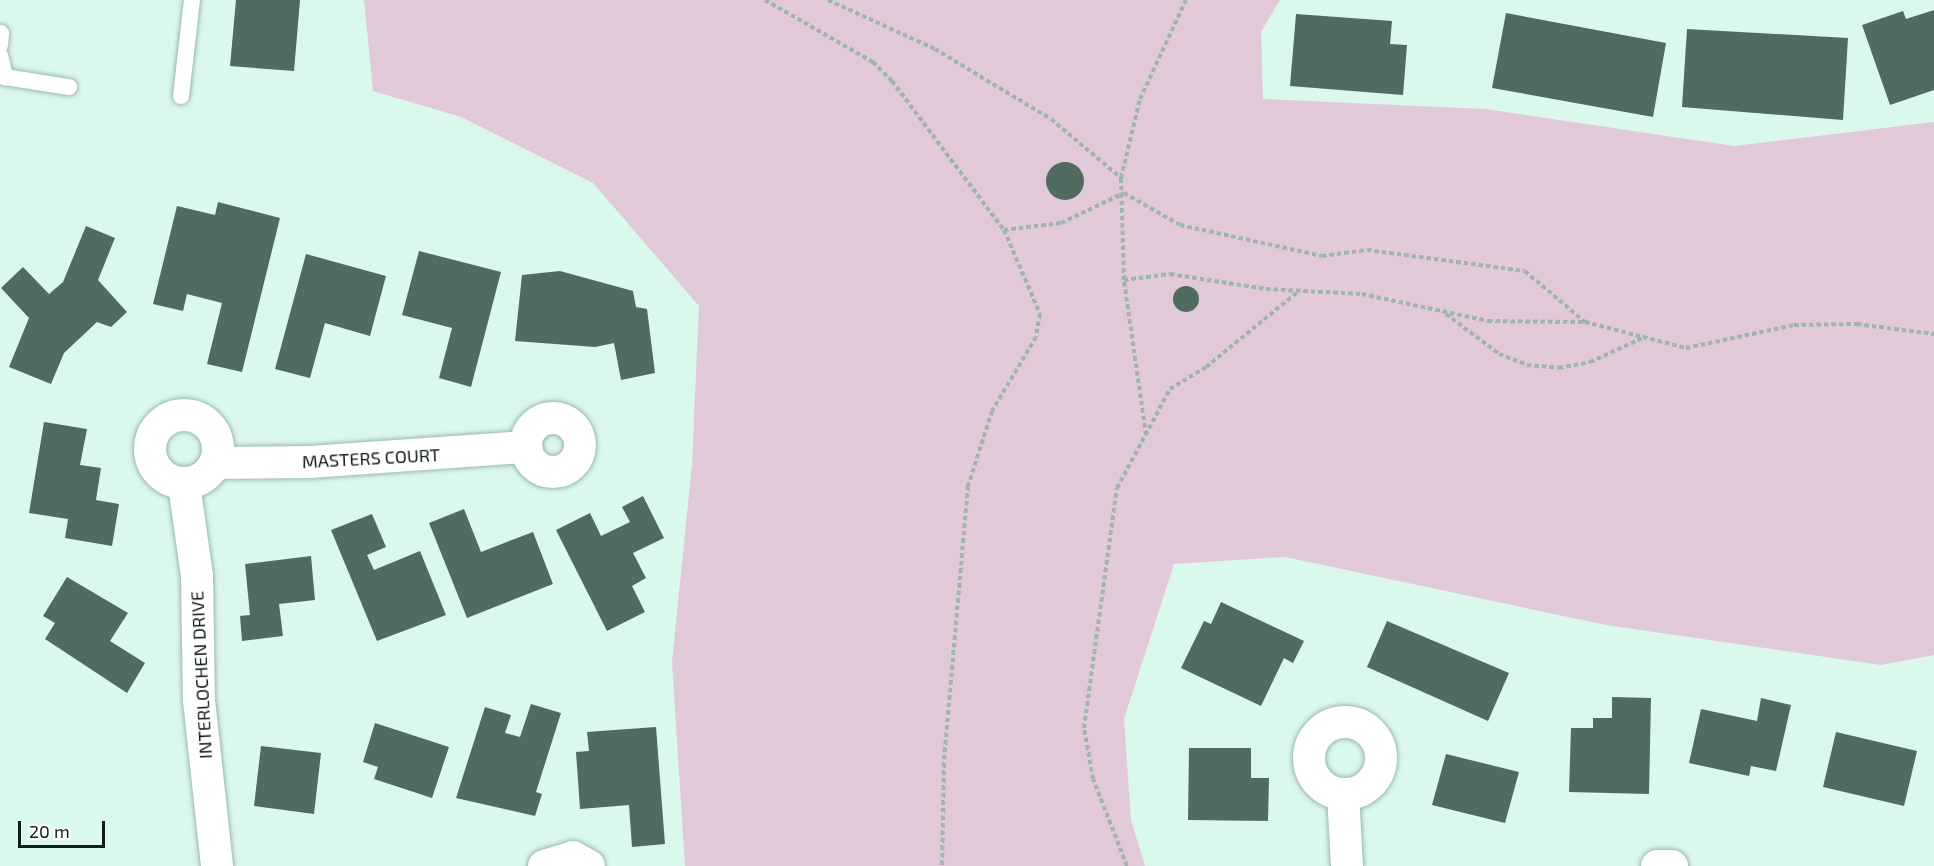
<!DOCTYPE html>
<style>
body{margin:0}
#map{position:relative;width:1934px;height:866px;overflow:hidden;background:#daf8eb;font-family:"Exo 2",sans-serif}
div>[style]{position:absolute}
.green>*{inset:0;background:#e2c9d9}
.building>*{inset:0;background:#516b60}
.round{border-radius:50%}
.path>*{height:4px;margin-top:-2px;transform-origin:0;background:repeating-linear-gradient(90deg,#9db5ab 0 4.5px,transparent 0 7.5px)}
.roads{filter:drop-shadow(0 0 2px #9cb8ac) drop-shadow(0 0 2px #9cb8ac)}
.service>*{height:16px;margin:-8px;padding:0 8px;transform-origin:8px;border-radius:8px;background:#fff}
.minor>*{height:32px;margin:-16px;padding:0 16px;transform-origin:16px;border-radius:16px;background:#fff}
.minor>.ring{margin:-16px;padding:0;box-sizing:content-box;background:none;border:32px solid #fff;border-radius:50%}
span{translate:-50% -50%;white-space:nowrap;text-align:center;line-height:1.15;-webkit-text-stroke:4.5px #fff;paint-order:stroke}
.street-label{font-size:18px;color:#121c18}
.scale{position:absolute;left:18px;top:821px;width:87px;height:27px;box-sizing:border-box;border:3px solid #121c18;border-top:0;padding-left:8px;font-size:18px;line-height:21px;white-space:nowrap;color:#121c18;-webkit-text-stroke:4px #fff;paint-order:stroke}
</style>
<div id="map">
<div class="green">
<i style="clip-path:polygon(364px 0,1280px 0,1261px 32px,1263px 99px,1485px 109px,1734px 146px,1934px 122px,1934px 655px,1881px 665px,1606px 625px,1285px 557px,1174px 564px,1124px 719px,1131px 820px,1145px 866px,685px 866px,672px 662px,692px 464px,699px 306px,593px 183px,461px 117px,373px 91px)"></i>
</div>
<div class="building">
<i style="clip-path:polygon(236px 0,300px 0,294px 71px,230px 66px)"></i>
<i style="clip-path:polygon(1934px 10px,1934px 90px,1890px 105px,1862px 25px,1903px 11px,1906px 19px)"></i>
<i style="clip-path:polygon(1506px 13px,1666px 43px,1653px 117px,1492px 88px)"></i>
<i style="clip-path:polygon(1296px 14px,1392px 21px,1390px 44px,1407px 45px,1403px 95px,1290px 86px)"></i>
<i style="clip-path:polygon(1687px 29px,1848px 38px,1843px 120px,1682px 107px)"></i>
<i class="round" style="left:1046px;top:162px;width:38px;height:38px"></i>
<i style="clip-path:polygon(218px 202px,280px 218px,242px 372px,207px 364px,222px 303px,187px 294px,183px 311px,153px 304px,177px 206px,215px 215px)"></i>
<i style="clip-path:polygon(86px 226px,115px 238px,98px 280px,127px 312px,111px 327px,97px 322px,64px 353px,51px 384px,9px 367px,29px 318px,1px 288px,23px 267px,49px 294px,63px 282px)"></i>
<i style="clip-path:polygon(419px 251px,501px 272px,471px 387px,439px 378px,452px 328px,402px 315px)"></i>
<i style="clip-path:polygon(306px 254px,386px 276px,370px 336px,325px 323px,310px 378px,275px 369px)"></i>
<i style="clip-path:polygon(560px 271px,633px 291px,636px 307px,647px 309px,655px 373px,621px 380px,614px 343px,595px 347px,515px 341px,522px 275px)"></i>
<i class="round" style="left:1173px;top:286px;width:26px;height:26px"></i>
<i style="clip-path:polygon(44px 422px,87px 429px,80px 465px,101px 468px,96px 500px,119px 504px,112px 546px,65px 538px,68px 519px,29px 513px)"></i>
<i style="clip-path:polygon(643px 496px,664px 538px,633px 553px,646px 578px,632px 586px,645px 612px,607px 631px,556px 530px,590px 513px,601px 536px,630px 522px,622px 507px)"></i>
<i style="clip-path:polygon(464px 509px,481px 552px,533px 532px,553px 584px,467px 618px,429px 523px)"></i>
<i style="clip-path:polygon(372px 514px,386px 547px,367px 555px,374px 570px,420px 551px,446px 615px,377px 641px,331px 530px)"></i>
<i style="clip-path:polygon(311px 556px,315px 600px,279px 604px,283px 636px,242px 641px,240px 616px,250px 615px,245px 564px)"></i>
<i style="clip-path:polygon(67px 577px,128px 613px,110px 641px,145px 663px,127px 693px,45px 639px,55px 623px,43px 616px)"></i>
<i style="clip-path:polygon(1221px 602px,1304px 641px,1293px 663px,1284px 658px,1261px 706px,1181px 668px,1204px 621px,1211px 624px)"></i>
<i style="clip-path:polygon(1387px 621px,1509px 673px,1488px 721px,1367px 667px)"></i>
<i style="clip-path:polygon(1612px 697px,1651px 698px,1649px 794px,1569px 792px,1571px 728px,1593px 728px,1593px 718px,1612px 718px)"></i>
<i style="clip-path:polygon(1761px 698px,1791px 705px,1776px 771px,1751px 766px,1749px 776px,1689px 763px,1701px 709px,1757px 721px)"></i>
<i style="clip-path:polygon(531px 704px,561px 713px,536px 792px,542px 794px,535px 816px,456px 798px,485px 707px,511px 715px,505px 733px,520px 737px)"></i>
<i style="clip-path:polygon(375px 723px,449px 747px,432px 798px,374px 779px,378px 767px,363px 762px)"></i>
<i style="clip-path:polygon(656px 727px,665px 844px,632px 847px,629px 805px,580px 809px,576px 752px,589px 751px,587px 732px)"></i>
<i style="clip-path:polygon(1836px 732px,1917px 751px,1904px 806px,1823px 787px)"></i>
<i style="clip-path:polygon(261px 746px,321px 753px,314px 814px,254px 806px)"></i>
<i style="clip-path:polygon(1189px 748px,1251px 748px,1251px 778px,1269px 778px,1268px 821px,1188px 820px)"></i>
<i style="clip-path:polygon(1446px 754px,1519px 772px,1505px 823px,1432px 805px)"></i>
</div>
<div class="path">
<i style="left:765px;top:0;width:125px;rotate:29.9deg"></i>
<i style="left:873px;top:62px;width:27px;rotate:45deg"></i>
<i style="left:892px;top:81px;width:186px;rotate:53.1deg"></i>
<i style="left:1004px;top:230px;width:91px;rotate:66.8deg"></i>
<i style="left:1040px;top:314px;width:23px;rotate:100deg"></i>
<i style="left:1036px;top:337px;width:86px;rotate:120.7deg"></i>
<i style="left:992px;top:411px;width:79px;rotate:107.7deg"></i>
<i style="left:968px;top:486px;width:278px;rotate:95deg"></i>
<i style="left:944px;top:763px;width:103px;rotate:91.1deg"></i>
<i style="left:828px;top:0;width:118px;rotate:24.6deg"></i>
<i style="left:935px;top:49px;width:135px;rotate:31.1deg"></i>
<i style="left:1051px;top:119px;width:92px;rotate:40.1deg"></i>
<i style="left:1004px;top:230px;width:57px;rotate:-7deg"></i>
<i style="left:1061px;top:223px;width:70px;rotate:-25.5deg"></i>
<i style="left:1124px;top:193px;width:64px;rotate:29.7deg"></i>
<i style="left:1180px;top:225px;width:145px;rotate:12.3deg"></i>
<i style="left:1322px;top:256px;width:45px;rotate:-7.6deg"></i>
<i style="left:1367px;top:250px;width:159px;rotate:7.6deg"></i>
<i style="left:1525px;top:271px;width:79px;rotate:40.4deg"></i>
<i style="left:1124px;top:280px;width:46px;rotate:-7.4deg"></i>
<i style="left:1170px;top:274px;width:97px;rotate:8.9deg"></i>
<i style="left:1266px;top:289px;width:96px;rotate:3deg"></i>
<i style="left:1362px;top:294px;width:129px;rotate:12.1deg"></i>
<i style="left:1488px;top:321px;width:97px;rotate:0.6deg"></i>
<i style="left:1585px;top:322px;width:104px;rotate:14.4deg"></i>
<i style="left:1686px;top:348px;width:110px;rotate:-12deg"></i>
<i style="left:1794px;top:325px;width:63px;rotate:-0.9deg"></i>
<i style="left:1857px;top:324px;width:78px;rotate:7.4deg"></i>
<i style="left:1446px;top:314px;width:66px;rotate:37deg"></i>
<i style="left:1499px;top:354px;width:30px;rotate:21deg"></i>
<i style="left:1527px;top:365px;width:32px;rotate:5deg"></i>
<i style="left:1559px;top:368px;width:32px;rotate:-11deg"></i>
<i style="left:1590px;top:362px;width:58px;rotate:-24.4deg"></i>
<i style="left:1146px;top:435px;width:157px;rotate:-98.1deg"></i>
<i style="left:1124px;top:280px;width:102px;rotate:-91.7deg"></i>
<i style="left:1121px;top:178px;width:81px;rotate:-76.5deg"></i>
<i style="left:1140px;top:99px;width:109px;rotate:-65.1deg"></i>
<i style="left:1127px;top:866px;width:93px;rotate:-111.3deg"></i>
<i style="left:1093px;top:779px;width:52px;rotate:-100deg"></i>
<i style="left:1084px;top:728px;width:242px;rotate:-82.2deg"></i>
<i style="left:1117px;top:488px;width:112px;rotate:-61.8deg"></i>
<i style="left:1170px;top:389px;width:42px;rotate:-31.4deg"></i>
<i style="left:1206px;top:367px;width:120px;rotate:-39.3deg"></i>
</div>
<div class="roads">
<div class="service">
<i style="left:0;top:45px;width:12px;rotate:-85deg"></i>
<i style="left:0;top:55px;width:23px;rotate:77deg"></i>
<i style="left:5px;top:77px;width:65px;rotate:8.9deg"></i>
<i style="left:181px;top:96px;width:97px;rotate:-83.5deg"></i>
</div>
<div class="minor">
<i class="ring" style="left:150px;top:415px;width:36px;height:36px"></i>
<i class="ring" style="left:526px;top:418px;width:22px;height:22px"></i>
<i style="left:215px;top:463px;width:95px;rotate:-0.6deg"></i>
<i style="left:310px;top:462px;width:217px;rotate:-4deg"></i>
<i style="left:184px;top:484px;width:93px;rotate:82deg"></i>
<i style="left:197px;top:576px;width:124px;rotate:89.1deg"></i>
<i style="left:199px;top:700px;width:167px;rotate:83.8deg"></i>
<i class="ring" style="left:1309px;top:722px;width:40px;height:40px"></i>
<i style="left:1343px;top:794px;width:72px;rotate:86.8deg"></i>
<i style="left:544px;top:866px;width:30px;rotate:-17deg"></i>
<i style="left:573px;top:857px;width:18px;rotate:29deg"></i>
<i style="left:1657px;top:866px;width:15px"></i>
</div>
</div>
<div class="street-label">
<span style="left:371px;top:458px;rotate:-3deg">MASTERS COURT</span>
<span style="left:201px;top:675px;rotate:-93deg">INTERLOCHEN DRIVE</span>
</div>
<div class="scale">20 m</div>
</div>
